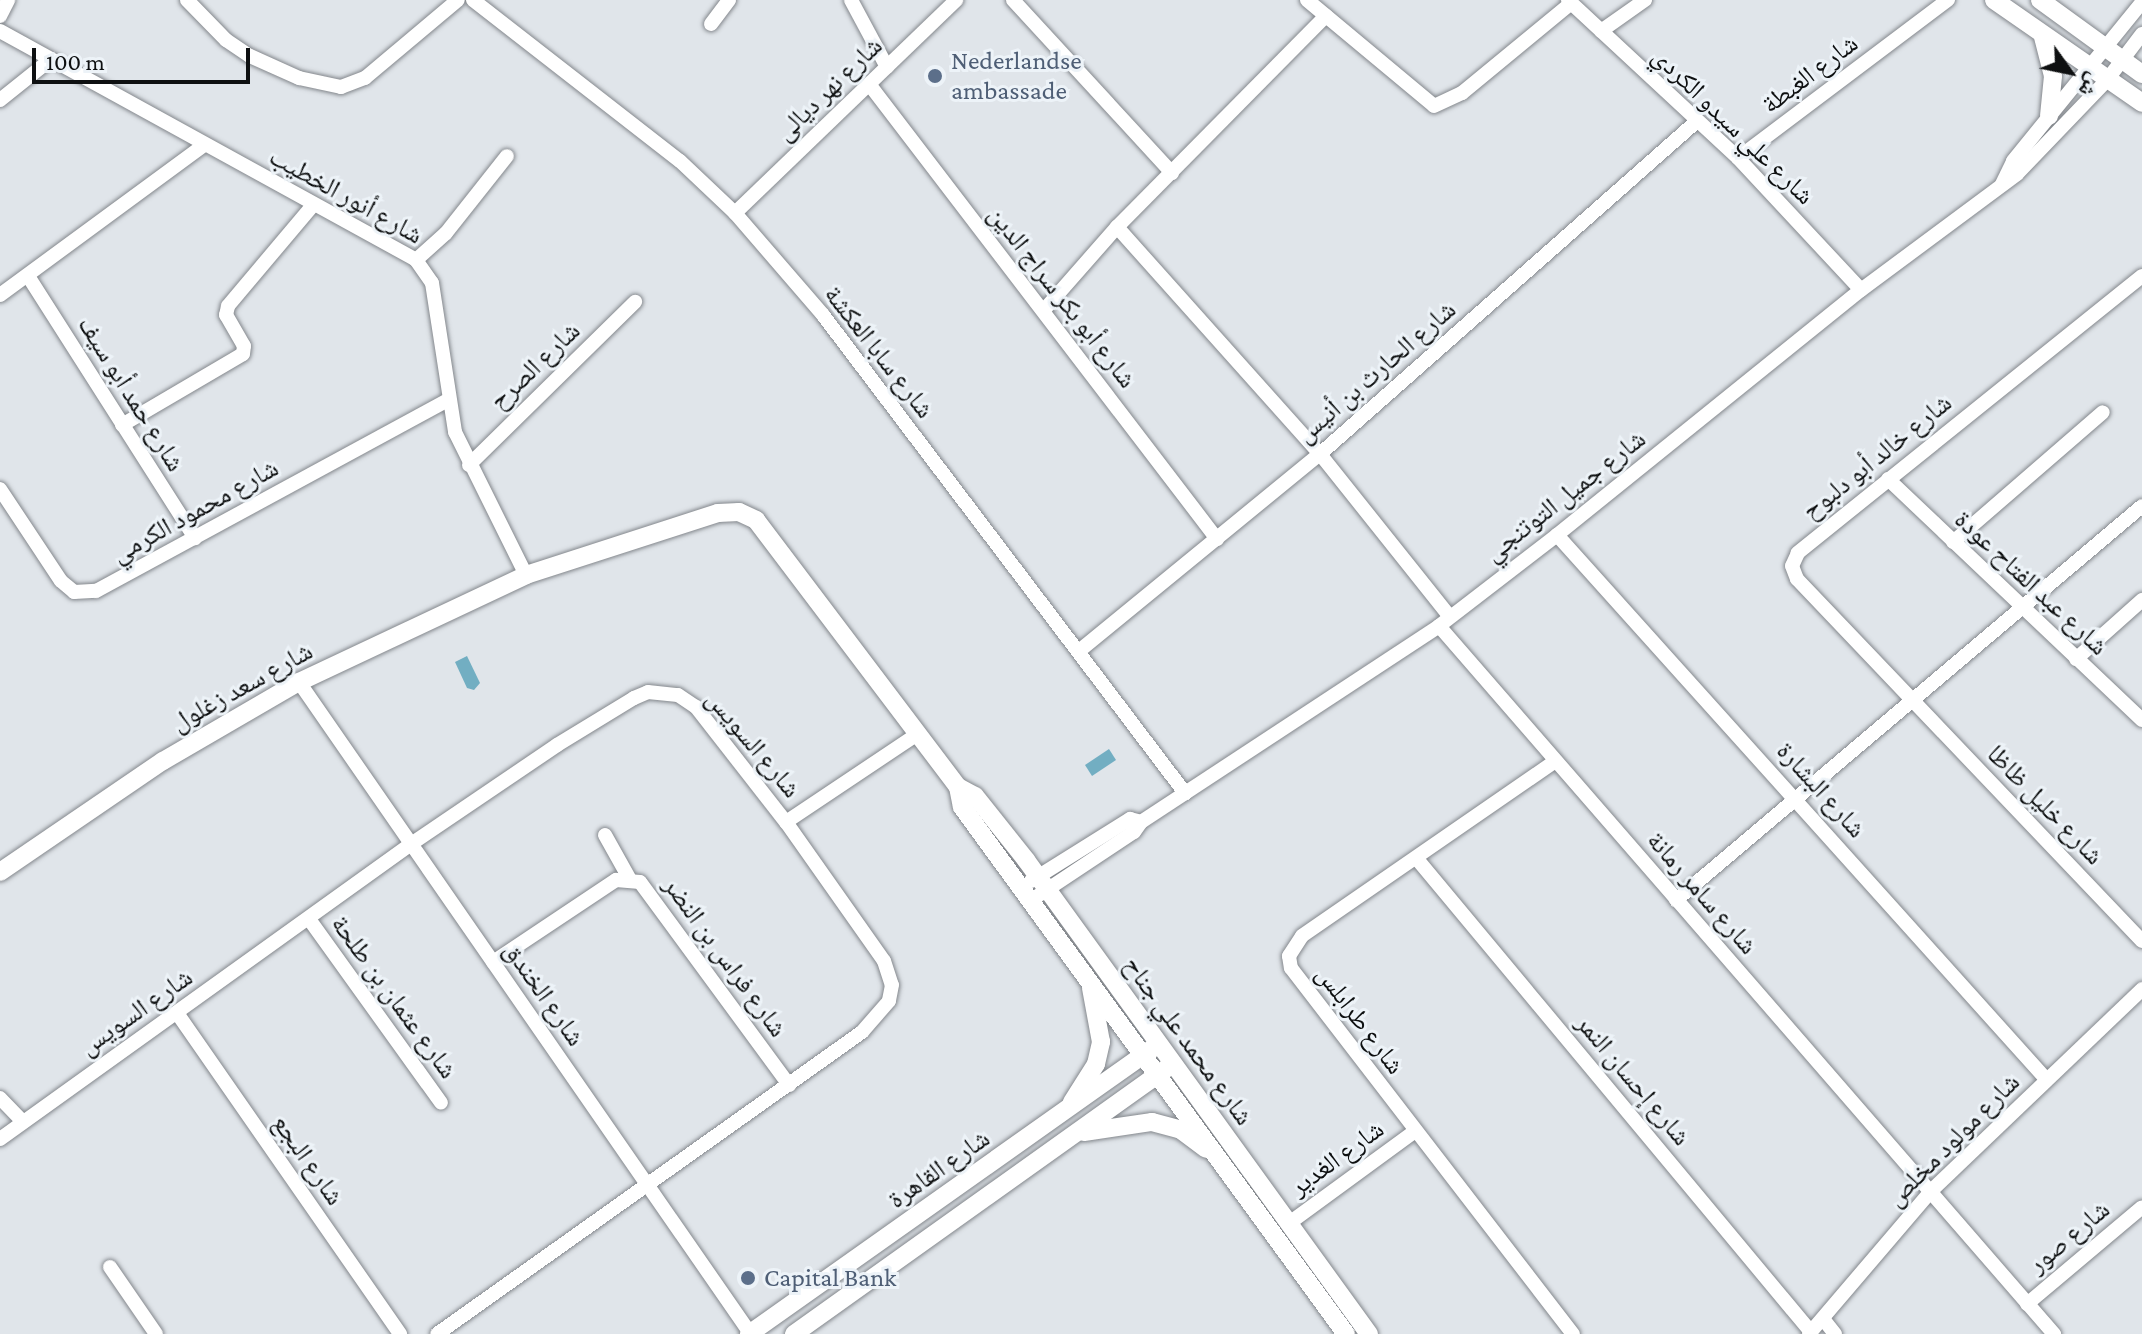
<!DOCTYPE html>
<meta charset="utf-8">
<style>
body{margin:0}
#map{position:relative;width:2142px;height:1334px;overflow:hidden;background:#e0e5ea;font-family:"Crimson Pro","Noto Naskh Arabic",serif}
div>[style]{position:absolute}
.water>*{inset:0;background:#72aec2}
.roads{filter:drop-shadow(0 0 2px #83878c) drop-shadow(0 0 2px #83878c)}
.minor>*{height:14px;margin:-7px;padding:0 7px;transform-origin:7px;border-radius:7px;background:#fff}
.major>*{height:18px;margin:-9px;padding:0 9px;transform-origin:9px;border-radius:9px;background:#fff}
.dots>*{width:22px;height:22px;translate:-50% -50%;box-sizing:border-box;border:4px solid #edf3f8;border-radius:50%}
span{translate:-50% -50%;white-space:nowrap;text-align:center;line-height:1.15;-webkit-text-stroke:6px #edf3f8;paint-order:stroke}
.service-label{font-size:26px;color:#4e5e75}
.left{translate:0 -50%;text-align:left}
.street-label{font-size:26px;color:#0e1011}
.north{position:absolute;left:2030px;top:32px;width:80px;height:80px;-webkit-text-stroke:6px #edf3f8;paint-order:stroke;rotate:123deg;font-size:22px;font-weight:700;line-height:32px;text-align:center;color:#0e1011}
.north::after{content:'';display:block;margin:auto;width:28px;height:36px;background:#0e1011;clip-path:polygon(50% 0,100% 100%,50% 72%,0 100%)}
.scale{position:absolute;left:32px;top:48px;width:218px;height:36px;box-sizing:border-box;border:4px solid #0e1011;border-top:0;padding-left:10px;font-size:24px;line-height:28px;white-space:nowrap;color:#0e1011;-webkit-text-stroke:6px #edf3f8;paint-order:stroke}
</style>
<div id="map">
<div class="water">
<i style="clip-path:polygon(467px 656px,480px 683px,474px 690px,467px 688px,455px 662px)"></i>
<i style="clip-path:polygon(1109px 749px,1116px 760px,1092px 776px,1085px 765px)"></i>
</div>
<div class="roads">
<div class="minor">
<i style="left:187px;top:0;width:56px;rotate:45.7deg"></i>
<i style="left:226px;top:40px;width:29px;rotate:34deg"></i>
<i style="left:250px;top:56px;width:54px;rotate:24.2deg"></i>
<i style="left:299px;top:78px;width:43px;rotate:12.1deg"></i>
<i style="left:341px;top:87px;width:26px;rotate:-21deg"></i>
<i style="left:365px;top:78px;width:121px;rotate:-40deg"></i>
<i style="left:473px;top:0;width:262px;rotate:37.9deg"></i>
<i style="left:680px;top:161px;width:76px;rotate:43.4deg"></i>
<i style="left:735px;top:213px;width:135px;rotate:49.2deg"></i>
<i style="left:823px;top:315px;width:600px;rotate:52.86deg"></i>
<i style="left:851px;top:0;width:76px;rotate:61.8deg"></i>
<i style="left:1013px;top:0;width:235px;rotate:47.4deg"></i>
<i style="left:1307px;top:0;width:165px;rotate:39.8deg"></i>
<i style="left:1434px;top:106px;width:31px;rotate:-25deg"></i>
<i style="left:1462px;top:93px;width:141px;rotate:-39.5deg"></i>
<i style="left:1568px;top:0;width:232px;rotate:42.9deg"></i>
<i style="left:1738px;top:158px;width:180px;rotate:47deg"></i>
<i style="left:0;top:16px;width:18px;rotate:-63deg"></i>
<i style="left:711px;top:24px;width:30px;rotate:-53deg"></i>
<i style="left:0;top:31px;width:475px;rotate:28.8deg"></i>
<i style="left:416px;top:260px;width:28px;rotate:55deg"></i>
<i style="left:432px;top:283px;width:151px;rotate:81.2deg"></i>
<i style="left:455px;top:432px;width:160px;rotate:63.6deg"></i>
<i style="left:1601px;top:31px;width:54px;rotate:-35.2deg"></i>
<i style="left:869px;top:84px;width:573px;rotate:52.59deg"></i>
<i style="left:0;top:100px;width:64px;rotate:-38.7deg"></i>
<i style="left:1738px;top:158px;width:263px;rotate:-37deg"></i>
<i style="left:2002px;top:184px;width:25px;rotate:-64deg"></i>
<i style="left:2013px;top:161px;width:205px;rotate:-50.9deg"></i>
<i style="left:735px;top:213px;width:307px;rotate:-43.9deg"></i>
<i style="left:1117px;top:227px;width:305px;rotate:48.2deg"></i>
<i style="left:1320px;top:454px;width:208px;rotate:51.4deg"></i>
<i style="left:416px;top:260px;width:40px;rotate:-42deg"></i>
<i style="left:446px;top:233px;width:98px;rotate:-51.6deg"></i>
<i style="left:28px;top:276px;width:311px;rotate:57.5deg"></i>
<i style="left:2142px;top:276px;width:442px;rotate:141.2deg"></i>
<i style="left:1798px;top:553px;width:14px;rotate:115deg"></i>
<i style="left:1792px;top:566px;width:14px;rotate:69deg"></i>
<i style="left:1797px;top:579px;width:500px;rotate:46.38deg"></i>
<i style="left:0;top:295px;width:253px;rotate:-36.3deg"></i>
<i style="left:1044px;top:310px;width:111px;rotate:-48.7deg"></i>
<i style="left:1117px;top:227px;width:297px;rotate:-45.3deg"></i>
<i style="left:122px;top:425px;width:140px;rotate:-30.4deg"></i>
<i style="left:243px;top:354px;width:8px;rotate:-83deg"></i>
<i style="left:244px;top:346px;width:36px;rotate:-120deg"></i>
<i style="left:226px;top:315px;width:9px;rotate:-77deg"></i>
<i style="left:228px;top:306px;width:132px;rotate:-49.9deg"></i>
<i style="left:469px;top:465px;width:233px;rotate:-44.5deg"></i>
<i style="left:1888px;top:479px;width:350px;rotate:43.5deg"></i>
<i style="left:0;top:489px;width:110px;rotate:56.5deg"></i>
<i style="left:61px;top:581px;width:17px;rotate:40deg"></i>
<i style="left:74px;top:592px;width:22px;rotate:-3deg"></i>
<i style="left:96px;top:591px;width:400px;rotate:-28.5deg"></i>
<i style="left:1557px;top:535px;width:731px;rotate:48.05deg"></i>
<i style="left:1953px;top:542px;width:198px;rotate:-40.9deg"></i>
<i style="left:1439px;top:626px;width:938px;rotate:49.02deg"></i>
<i style="left:1079px;top:651px;width:311px;rotate:-39.3deg"></i>
<i style="left:1320px;top:454px;width:503px;rotate:-41.45deg"></i>
<i style="left:2076px;top:659px;width:89px;rotate:-41.8deg"></i>
<i style="left:299px;top:682px;width:792px;rotate:55.29deg"></i>
<i style="left:1554px;top:762px;width:306px;rotate:145.4deg"></i>
<i style="left:1302px;top:936px;width:24px;rotate:123deg"></i>
<i style="left:1289px;top:956px;width:12px;rotate:81deg"></i>
<i style="left:1291px;top:968px;width:462px;rotate:52.4deg"></i>
<i style="left:786px;top:822px;width:156px;rotate:-33.8deg"></i>
<i style="left:605px;top:835px;width:49px;rotate:60.8deg"></i>
<i style="left:1417px;top:859px;width:616px;rotate:50.21deg"></i>
<i style="left:1031px;top:881px;width:117px;rotate:-32.1deg"></i>
<i style="left:1130px;top:819px;width:11px;rotate:15deg"></i>
<i style="left:1033px;top:899px;width:121px;rotate:-33.6deg"></i>
<i style="left:1134px;top:832px;width:12px;rotate:-55deg"></i>
<i style="left:1141px;top:822px;width:357px;rotate:-33.3deg"></i>
<i style="left:1439px;top:626px;width:149px;rotate:-37.6deg"></i>
<i style="left:1557px;top:535px;width:390px;rotate:-38.9deg"></i>
<i style="left:1861px;top:290px;width:194px;rotate:-36.6deg"></i>
<i style="left:2017px;top:174px;width:130px;rotate:-46.2deg"></i>
<i style="left:2107px;top:80px;width:58px;rotate:-52.7deg"></i>
<i style="left:1676px;top:900px;width:610px;rotate:-40.21deg"></i>
<i style="left:309px;top:919px;width:226px;rotate:54.3deg"></i>
<i style="left:493px;top:962px;width:148px;rotate:-33.7deg"></i>
<i style="left:616px;top:880px;width:24px;rotate:5deg"></i>
<i style="left:640px;top:882px;width:252px;rotate:53.7deg"></i>
<i style="left:177px;top:1013px;width:391px;rotate:55.2deg"></i>
<i style="left:0;top:1098px;width:33px;rotate:46deg"></i>
<i style="left:0;top:1139px;width:506px;rotate:-35.67deg"></i>
<i style="left:411px;top:844px;width:176px;rotate:-34.1deg"></i>
<i style="left:557px;top:745px;width:90px;rotate:-31.4deg"></i>
<i style="left:634px;top:698px;width:15px;rotate:-23deg"></i>
<i style="left:648px;top:692px;width:30px;rotate:6deg"></i>
<i style="left:678px;top:695px;width:22px;rotate:34deg"></i>
<i style="left:696px;top:707px;width:146px;rotate:52deg"></i>
<i style="left:786px;top:822px;width:170px;rotate:54.8deg"></i>
<i style="left:884px;top:961px;width:25px;rotate:72deg"></i>
<i style="left:892px;top:985px;width:16px;rotate:101deg"></i>
<i style="left:889px;top:1001px;width:41px;rotate:131.1deg"></i>
<i style="left:862px;top:1032px;width:521px;rotate:144.6deg"></i>
<i style="left:1288px;top:1224px;width:157px;rotate:-36.2deg"></i>
<i style="left:110px;top:1267px;width:81px;rotate:55.5deg"></i>
<i style="left:2027px;top:1304px;width:150px;rotate:-40.1deg"></i>
<i style="left:1824px;top:1320px;width:18px;rotate:52deg"></i>
<i style="left:1809px;top:1334px;width:189px;rotate:-49.5deg"></i>
<i style="left:1932px;top:1190px;width:291px;rotate:-43.7deg"></i>
</div>
<div class="major">
<i style="left:1994px;top:0;width:180px;rotate:34.8deg"></i>
<i style="left:2040px;top:0;width:126px;rotate:36deg"></i>
<i style="left:2043px;top:37px;width:40px;rotate:75.6deg"></i>
<i style="left:2053px;top:76px;width:40px;rotate:95.7deg"></i>
<i style="left:958px;top:787px;width:20px;rotate:79deg"></i>
<i style="left:962px;top:807px;width:652px;rotate:53.92deg"></i>
<i style="left:0;top:872px;width:197px;rotate:-34.3deg"></i>
<i style="left:163px;top:761px;width:157px;rotate:-30.2deg"></i>
<i style="left:299px;top:682px;width:251px;rotate:-25.2deg"></i>
<i style="left:526px;top:575px;width:202px;rotate:-17.9deg"></i>
<i style="left:718px;top:513px;width:21px;rotate:-3deg"></i>
<i style="left:739px;top:512px;width:19px;rotate:25deg"></i>
<i style="left:756px;top:520px;width:335px;rotate:52.9deg"></i>
<i style="left:958px;top:787px;width:19px;rotate:28deg"></i>
<i style="left:975px;top:796px;width:82px;rotate:51.4deg"></i>
<i style="left:1026px;top:860px;width:585px;rotate:54.11deg"></i>
<i style="left:1072px;top:1102px;width:45px;rotate:-57.7deg"></i>
<i style="left:1096px;top:1064px;width:23px;rotate:-77deg"></i>
<i style="left:1101px;top:1042px;width:55px;rotate:-100.5deg"></i>
<i style="left:1084px;top:1132px;width:69px;rotate:-8.4deg"></i>
<i style="left:1152px;top:1122px;width:30px;rotate:15deg"></i>
<i style="left:1181px;top:1130px;width:31px;rotate:37deg"></i>
<i style="left:749px;top:1334px;width:494px;rotate:-35.3deg"></i>
<i style="left:794px;top:1334px;width:457px;rotate:-35.5deg"></i>
</div>
</div>
<div class="dots">
<i style="left:935px;top:76px;background:#5c6f8a"></i>
<i style="left:748px;top:1278px;background:#5c6f8a"></i>
</div>
<div class="service-label">
<span class="left" style="left:951px;top:76px">Nederlandse<br>ambassade</span>
<span class="left" style="left:764px;top:1278px">Capital Bank</span>
</div>
<div class="street-label">
<span style="left:1810px;top:74px;rotate:-37deg">شارع الغبطة</span>
<span style="left:829px;top:89px;rotate:-44deg">شارع نهر ديالى</span>
<span style="left:1733px;top:126px;rotate:44deg">شارع علي سيدو الكردي</span>
<span style="left:346px;top:196px;rotate:29deg">شارع أنور الخطيب</span>
<span style="left:1062px;top:297px;rotate:52deg">شارع أبو بكر سراج الدين</span>
<span style="left:879px;top:352px;rotate:52deg">شارع سابا العكشة</span>
<span style="left:535px;top:366px;rotate:-44deg">شارع الصرح</span>
<span style="left:1376px;top:372px;rotate:-41deg">شارع الحارث بن أنيس</span>
<span style="left:131px;top:394px;rotate:58deg">شارع حمد أبو سيف</span>
<span style="left:1877px;top:457px;rotate:-39deg">شارع خالد أبو دلبوح</span>
<span style="left:1565px;top:496px;rotate:-38deg">شارع جميل التوتنجي</span>
<span style="left:195px;top:511px;rotate:-29deg">شارع محمود الكرمي</span>
<span style="left:2031px;top:583px;rotate:43deg">شارع عبد الفتاح عودة</span>
<span style="left:242px;top:687px;rotate:-29deg">شارع سعد زغلول</span>
<span style="left:753px;top:744px;rotate:50deg">شارع السويس</span>
<span style="left:1821px;top:790px;rotate:48deg">شارع البشارة</span>
<span style="left:2045px;top:805px;rotate:46deg">شارع خليل ظاظا</span>
<span style="left:1702px;top:893px;rotate:49deg">شارع سامر رمانة</span>
<span style="left:725px;top:957px;rotate:54deg">شارع فراس بن النضر</span>
<span style="left:544px;top:994px;rotate:55deg">شارع الخندق</span>
<span style="left:394px;top:997px;rotate:54deg">شارع عثمان بن طلحة</span>
<span style="left:136px;top:1012px;rotate:-35deg">شارع السويس</span>
<span style="left:1360px;top:1020px;rotate:53deg">شارع طرابلس</span>
<span style="left:1188px;top:1041px;rotate:54deg">شارع محمد علي جناح</span>
<span style="left:1633px;top:1080px;rotate:50deg">شارع إحسان النمر</span>
<span style="left:1953px;top:1140px;rotate:-45deg">شارع مولود مخلص</span>
<span style="left:1337px;top:1158px;rotate:-36deg">شارع الغدير</span>
<span style="left:308px;top:1160px;rotate:55deg">شارع البجع</span>
<span style="left:939px;top:1169px;rotate:-35deg">شارع القاهرة</span>
<span style="left:2069px;top:1237px;rotate:-40deg">شارع صور</span>
</div>
<div class="north">ش</div>
<div class="scale">100 m</div>
</div>
